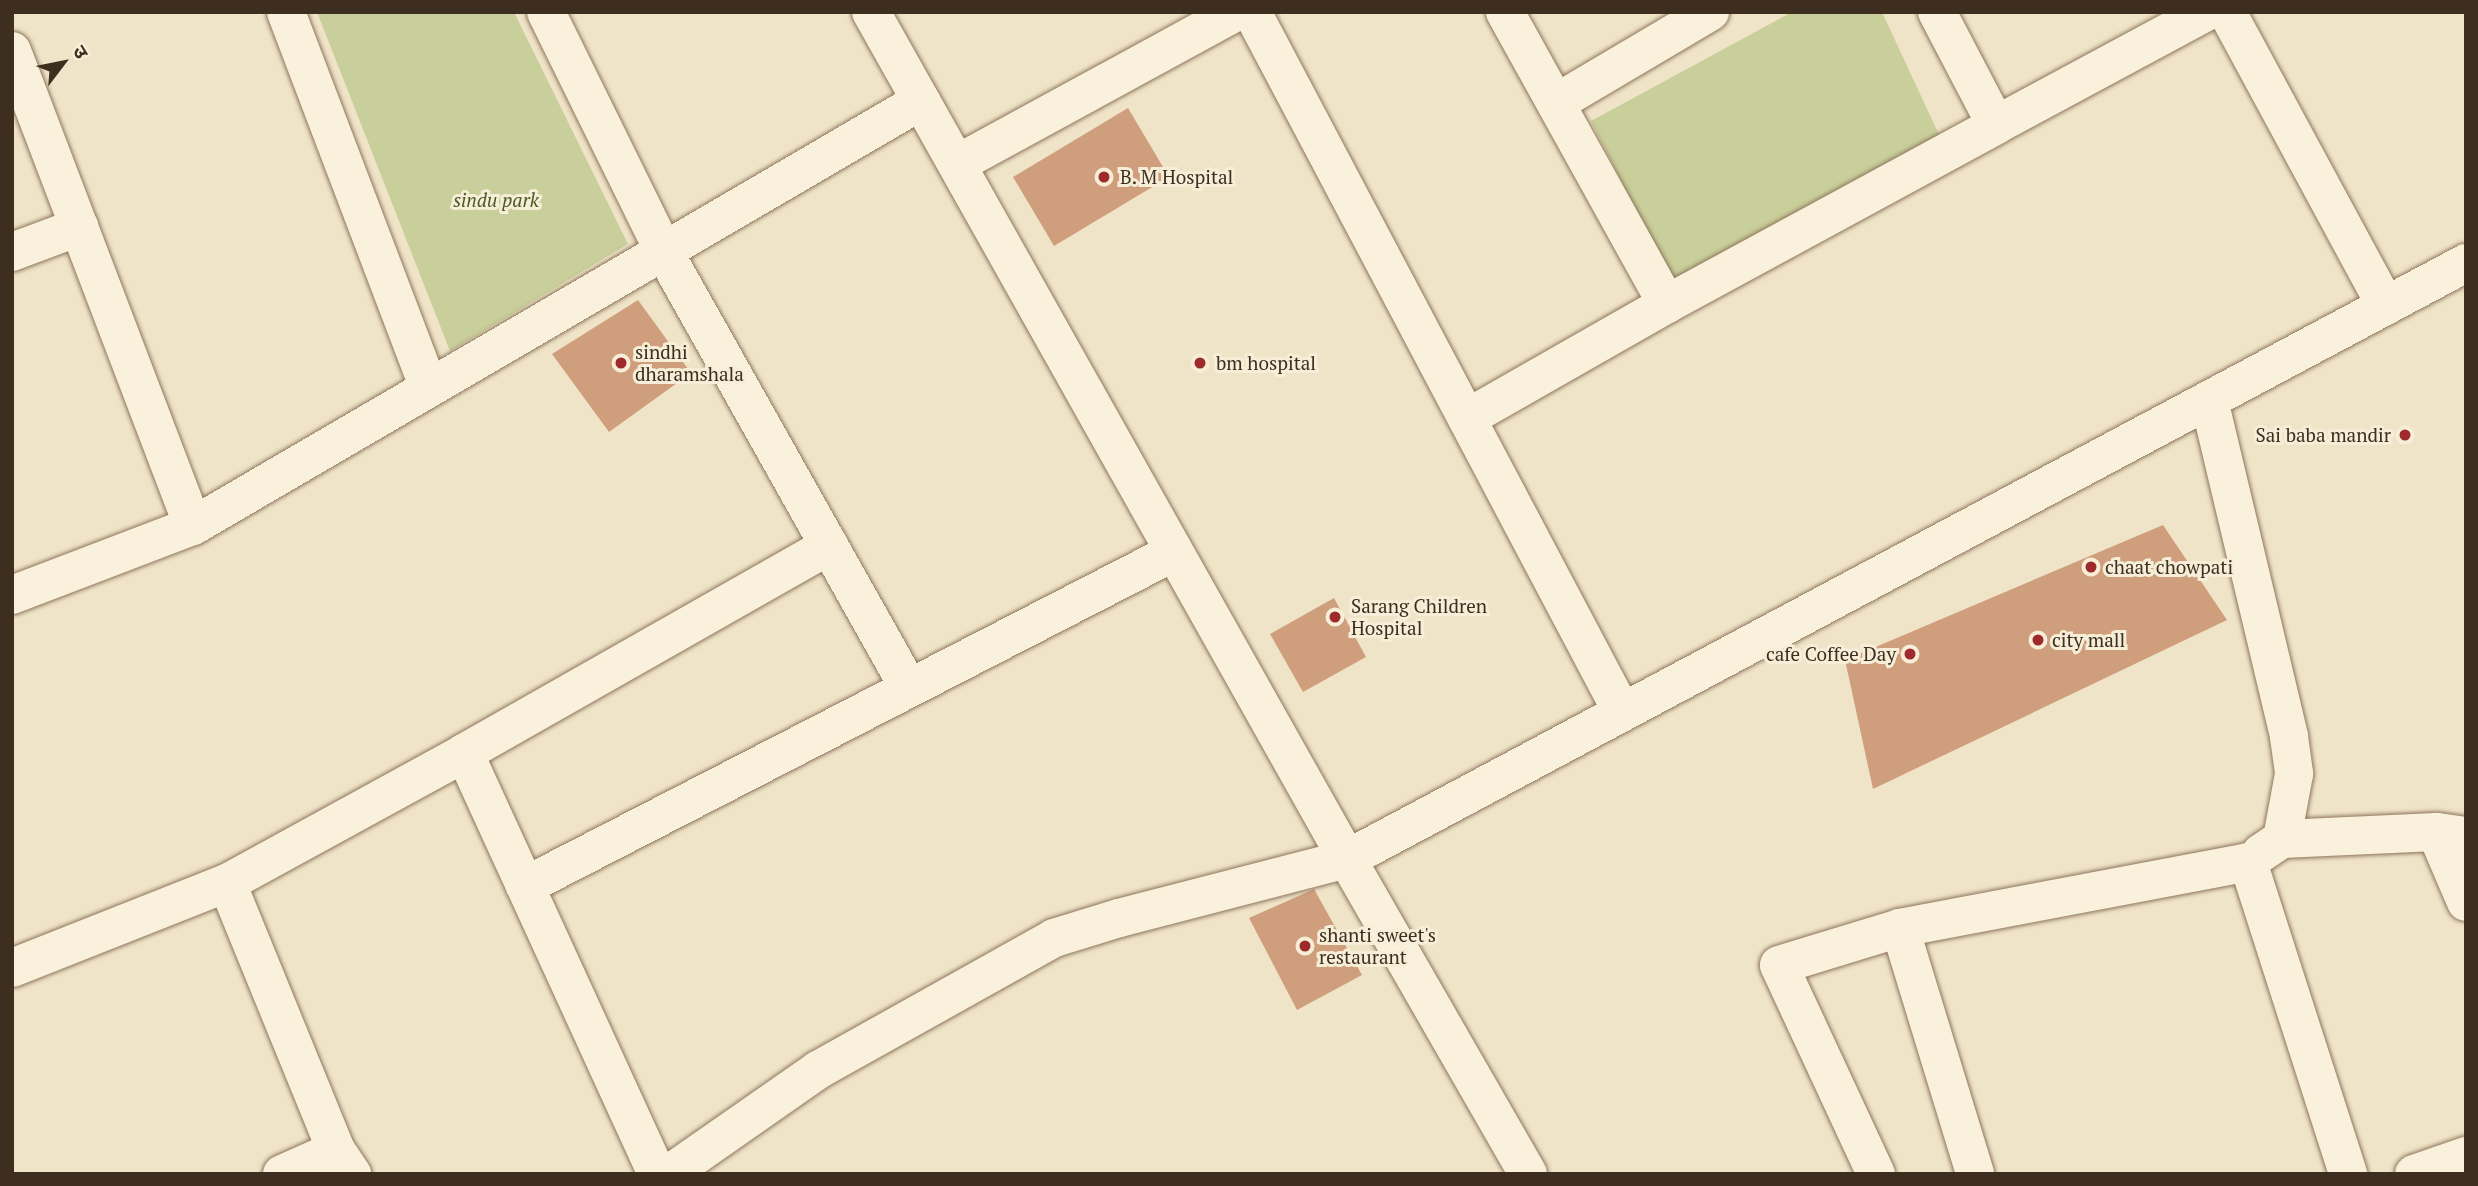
<!DOCTYPE html>
<meta charset="utf-8">
<style>
body{margin:0}
#map{position:relative;width:2478px;height:1186px;overflow:hidden;background:#f0e4c8;font-family:"PT Serif","Noto Sans Devanagari",serif}
div>[style]{position:absolute}
.green>*{inset:0;background:#c9cf9b}
.building>*{inset:0;background:#cf9f7d}
.roads{filter:drop-shadow(0 0 2px #8d765c) drop-shadow(0 0 2px #8d765c)}
.minor>*{height:38px;margin:-19px;padding:0 19px;transform-origin:19px;border-radius:19px;background:#faf1dc}
.dots>*{width:19px;height:19px;translate:-50% -50%;box-sizing:border-box;border:4px solid #f7eed8;border-radius:50%}
span{translate:-50% -50%;white-space:nowrap;text-align:center;line-height:1.15;-webkit-text-stroke:6px #f7eed8;paint-order:stroke}
.poi-label{font-size:19px;color:#3d2e20}
.left{translate:0 -50%;text-align:left}
.right{translate:-100% -50%;text-align:right}
.park-label{font-size:19px;color:#4d5a26;font-style:italic}
.frame{position:absolute;inset:0;border:14px solid #3d2e20;pointer-events:none}
.north{position:absolute;left:28px;top:28px;width:70px;height:70px;-webkit-text-stroke:5px #f7eed8;paint-order:stroke;rotate:58deg;font-size:19px;font-weight:700;line-height:28px;text-align:center;color:#3d2e20}
.north::after{content:'';display:block;margin:auto;width:24px;height:32px;background:#3d2e20;clip-path:polygon(50% 0,100% 100%,50% 72%,0 100%)}
</style>
<div id="map">
<div class="green">
<i style="clip-path:polygon(317px 12px,514px 12px,628px 244px,450px 351px)"></i>
<i style="clip-path:polygon(1792px 12px,1882px 12px,1941px 139px,1673px 283px,1591px 121px)"></i>
</div>
<div class="building">
<i style="clip-path:polygon(1128px 108px,1169px 177px,1054px 246px,1013px 177px)"></i>
<i style="clip-path:polygon(638px 300px,691px 373px,609px 432px,552px 354px)"></i>
<i style="clip-path:polygon(2163px 525px,2227px 620px,1873px 789px,1845px 660px)"></i>
<i style="clip-path:polygon(1334px 598px,1366px 657px,1303px 692px,1270px 634px)"></i>
<i style="clip-path:polygon(1314px 889px,1362px 975px,1297px 1010px,1249px 918px)"></i>
</div>
<div class="roads">
<div class="minor">
<i style="left:286px;top:12px;width:402px;rotate:69.2deg"></i>
<i style="left:546px;top:12px;width:267px;rotate:63.8deg"></i>
<i style="left:664px;top:252px;width:500px;rotate:60.67deg"></i>
<i style="left:871px;top:12px;width:972px;rotate:60.66deg"></i>
<i style="left:1347px;top:859px;width:363px;rotate:60.1deg"></i>
<i style="left:1252px;top:12px;width:792px;rotate:62.14deg"></i>
<i style="left:1505px;top:12px;width:334px;rotate:61deg"></i>
<i style="left:1667px;top:304px;width:375px;rotate:-28.5deg"></i>
<i style="left:1937px;top:12px;width:127px;rotate:62.4deg"></i>
<i style="left:1996px;top:125px;width:238px;rotate:-28.3deg"></i>
<i style="left:2227px;top:12px;width:334px;rotate:61.6deg"></i>
<i style="left:12px;top:51px;width:508px;rotate:69.14deg"></i>
<i style="left:1556px;top:103px;width:179px;rotate:-30.6deg"></i>
<i style="left:957px;top:164px;width:318px;rotate:-28.6deg"></i>
<i style="left:12px;top:252px;width:72px;rotate:-20.5deg"></i>
<i style="left:2209px;top:400px;width:346px;rotate:76.6deg"></i>
<i style="left:2289px;top:737px;width:37px;rotate:82deg"></i>
<i style="left:2294px;top:774px;width:66px;rotate:100.5deg"></i>
<i style="left:1467px;top:418px;width:230px;rotate:-29.7deg"></i>
<i style="left:12px;top:595px;width:194px;rotate:-20.9deg"></i>
<i style="left:193px;top:526px;width:843px;rotate:-30.28deg"></i>
<i style="left:2466px;top:836px;width:30px;rotate:-172deg"></i>
<i style="left:2436px;top:832px;width:76px;rotate:66.8deg"></i>
<i style="left:2261px;top:853px;width:25px;rotate:-34deg"></i>
<i style="left:2282px;top:839px;width:154px;rotate:-2.6deg"></i>
<i style="left:227px;top:883px;width:270px;rotate:-28.7deg"></i>
<i style="left:525px;top:886px;width:730px;rotate:-27.23deg"></i>
<i style="left:1900px;top:928px;width:354px;rotate:-10.7deg"></i>
<i style="left:2248px;top:862px;width:328px;rotate:72.2deg"></i>
<i style="left:12px;top:968px;width:231px;rotate:-21.6deg"></i>
<i style="left:227px;top:883px;width:288px;rotate:67.8deg"></i>
<i style="left:336px;top:1150px;width:29px;rotate:56deg"></i>
<i style="left:282px;top:1174px;width:59px;rotate:-24deg"></i>
<i style="left:657px;top:1174px;width:463px;rotate:-114.6deg"></i>
<i style="left:464px;top:753px;width:420px;rotate:-29.6deg"></i>
<i style="left:669px;top:1174px;width:182px;rotate:-34.9deg"></i>
<i style="left:818px;top:1070px;width:270px;rotate:-29.2deg"></i>
<i style="left:1054px;top:938px;width:68px;rotate:-17.1deg"></i>
<i style="left:1119px;top:918px;width:236px;rotate:-14.5deg"></i>
<i style="left:1347px;top:859px;width:1268px;rotate:-28.04deg"></i>
<i style="left:1876px;top:1174px;width:230px;rotate:-114.9deg"></i>
<i style="left:1779px;top:965px;width:127px;rotate:-17deg"></i>
<i style="left:1900px;top:928px;width:257px;rotate:73deg"></i>
<i style="left:2414px;top:1174px;width:55px;rotate:-19.1deg"></i>
</div>
</div>
<div class="dots">
<i style="left:1104px;top:177px;background:#9e2a2b"></i>
<i style="left:621px;top:363px;background:#9e2a2b"></i>
<i style="left:1200px;top:363px;background:#9e2a2b"></i>
<i style="left:2405px;top:435px;background:#9e2a2b"></i>
<i style="left:2091px;top:567px;background:#9e2a2b"></i>
<i style="left:1335px;top:617px;background:#9e2a2b"></i>
<i style="left:2038px;top:640px;background:#9e2a2b"></i>
<i style="left:1910px;top:654px;background:#9e2a2b"></i>
<i style="left:1305px;top:946px;background:#9e2a2b"></i>
</div>
<div class="poi-label">
<span class="left" style="left:1120px;top:177px">B. M Hospital</span>
<span class="left" style="left:635px;top:363px">sindhi<br>dharamshala</span>
<span class="left" style="left:1216px;top:363px">bm hospital</span>
<span class="right" style="left:2391px;top:435px">Sai baba mandir</span>
<span class="left" style="left:2105px;top:567px">chaat chowpati</span>
<span class="left" style="left:1351px;top:617px">Sarang Children<br>Hospital</span>
<span class="left" style="left:2052px;top:640px">city mall</span>
<span class="right" style="left:1896px;top:654px">cafe Coffee Day</span>
<span class="left" style="left:1319px;top:946px">shanti sweet's<br>restaurant</span>
</div>
<div class="park-label">
<span style="left:496px;top:200px">sindu park</span>
</div>
<div class="frame"></div>
<div class="north">उ</div>
</div>
